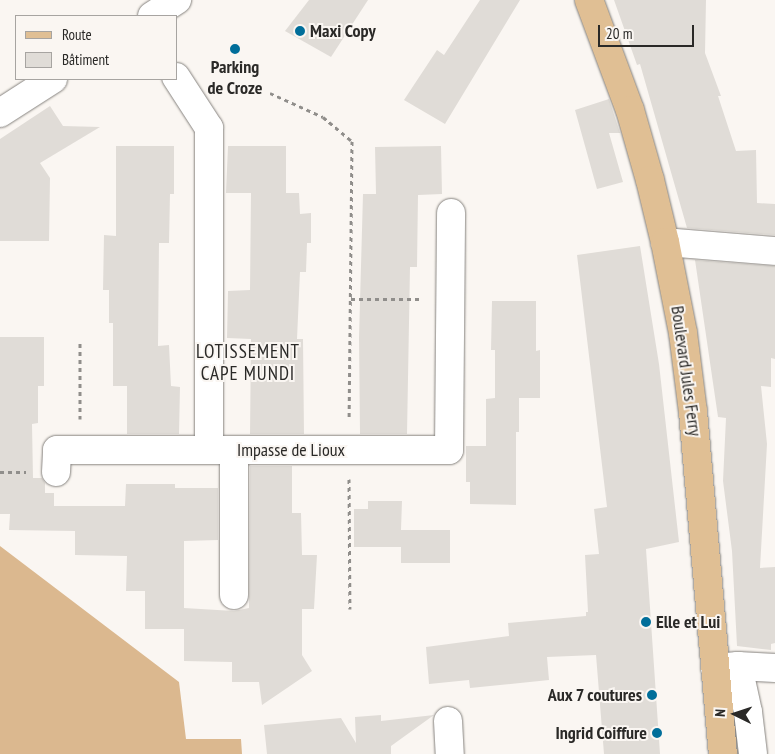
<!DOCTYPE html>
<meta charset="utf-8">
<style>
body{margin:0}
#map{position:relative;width:775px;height:754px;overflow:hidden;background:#faf6f2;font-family:"PT Sans Narrow",sans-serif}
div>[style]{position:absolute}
.forest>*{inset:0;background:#dbb88f}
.building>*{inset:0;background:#e0dcd7}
.path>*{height:3px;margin-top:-1.5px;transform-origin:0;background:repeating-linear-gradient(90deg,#908e8b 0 4px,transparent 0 8px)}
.roads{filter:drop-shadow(0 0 1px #86837f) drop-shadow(0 0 1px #86837f)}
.minor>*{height:28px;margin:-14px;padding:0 14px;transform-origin:14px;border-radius:14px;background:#fff}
.major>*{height:28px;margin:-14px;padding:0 14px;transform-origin:14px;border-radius:14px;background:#e0bf94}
.dots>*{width:14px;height:14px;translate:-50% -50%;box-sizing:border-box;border:2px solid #faf6f2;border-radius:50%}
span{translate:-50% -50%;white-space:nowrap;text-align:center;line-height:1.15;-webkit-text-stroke:4px #faf6f2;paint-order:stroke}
.poi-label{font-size:18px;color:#2a2927;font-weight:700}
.left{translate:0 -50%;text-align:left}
.right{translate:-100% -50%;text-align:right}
.street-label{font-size:18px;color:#2a2927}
.neighbourhood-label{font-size:19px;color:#2a2927;letter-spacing:1px}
.legend{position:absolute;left:15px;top:15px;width:162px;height:65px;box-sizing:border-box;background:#faf6f2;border:1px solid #a7a4a1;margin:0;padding:6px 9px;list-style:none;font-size:15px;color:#2a2927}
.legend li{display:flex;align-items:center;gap:10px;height:25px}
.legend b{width:25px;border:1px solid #a7a4a1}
.north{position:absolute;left:710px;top:689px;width:50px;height:50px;-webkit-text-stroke:4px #faf6f2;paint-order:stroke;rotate:274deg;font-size:14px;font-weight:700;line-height:20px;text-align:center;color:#2a2927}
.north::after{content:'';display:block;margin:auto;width:18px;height:22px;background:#2a2927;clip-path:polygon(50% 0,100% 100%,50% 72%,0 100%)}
.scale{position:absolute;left:598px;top:25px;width:96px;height:22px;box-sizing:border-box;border:2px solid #2a2927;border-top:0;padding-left:6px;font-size:15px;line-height:18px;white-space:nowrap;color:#2a2927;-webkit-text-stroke:4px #faf6f2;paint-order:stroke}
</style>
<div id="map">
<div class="forest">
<i style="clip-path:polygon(0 546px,179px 682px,186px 739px,241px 739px,242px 754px,0 754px)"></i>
</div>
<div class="building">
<i style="clip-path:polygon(309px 0,368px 0,331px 57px,285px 31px)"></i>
<i style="clip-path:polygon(480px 0,520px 0,445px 124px,404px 100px,437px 50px,444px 55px)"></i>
<i style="clip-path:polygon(614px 0,706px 0,705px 53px,721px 96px,718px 96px,736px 151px,756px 150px,757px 203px,775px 204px,775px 235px,687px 228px,640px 64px,637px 65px)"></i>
<i style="clip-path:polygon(609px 99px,620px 133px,609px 133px,623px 182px,597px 189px,575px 110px)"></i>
<i style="clip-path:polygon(50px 106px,63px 126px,100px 127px,40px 163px,50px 178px,49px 241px,0 241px,0 139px)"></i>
<i style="clip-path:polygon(116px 146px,174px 146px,174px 194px,170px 194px,169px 243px,159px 243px,158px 346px,169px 345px,171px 386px,180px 387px,179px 434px,127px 434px,127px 386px,113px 386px,113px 323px,109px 323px,109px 290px,103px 290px,104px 235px,116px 236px)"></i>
<i style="clip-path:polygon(228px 146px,286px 146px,286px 193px,299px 193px,300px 214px,311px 213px,311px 243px,307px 243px,306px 272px,300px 272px,297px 339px,303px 339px,304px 434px,250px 434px,251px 339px,227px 338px,228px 291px,250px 290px,251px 193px,226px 193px)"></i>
<i style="clip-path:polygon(441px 146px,442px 194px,418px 195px,417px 267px,410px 267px,407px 434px,360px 434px,359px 338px,363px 194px,376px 194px,375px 147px)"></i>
<i style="clip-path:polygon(640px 246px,659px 364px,679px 542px,646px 549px,660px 754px,604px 754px,596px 655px,547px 657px,549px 680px,470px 688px,469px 680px,429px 684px,426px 647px,509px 636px,508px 623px,586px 616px,586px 612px,588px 612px,585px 555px,599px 554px,594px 509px,607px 507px,577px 255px)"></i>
<i style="clip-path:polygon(695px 260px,775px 266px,775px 359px,771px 358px,771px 387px,761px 386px,767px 444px,760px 568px,775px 567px,775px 643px,771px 644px,771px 650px,737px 646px,732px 551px,723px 481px,726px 418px,718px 417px)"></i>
<i style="clip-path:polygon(492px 301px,536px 301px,536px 351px,540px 350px,540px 398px,519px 398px,519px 432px,516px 432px,516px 505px,470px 504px,470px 482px,466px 482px,466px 446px,486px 446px,486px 399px,495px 398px,495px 350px,491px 350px)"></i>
<i style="clip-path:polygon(0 337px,44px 337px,44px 386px,38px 386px,38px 423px,32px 424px,33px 478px,42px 478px,45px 483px,45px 493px,54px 493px,54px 506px,125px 506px,126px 484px,175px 484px,175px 488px,218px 488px,218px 540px,184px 541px,184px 608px,234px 611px,249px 608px,250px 466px,292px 466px,292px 513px,301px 513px,302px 555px,317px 555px,314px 609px,302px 609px,302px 655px,312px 671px,262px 705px,259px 682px,232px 682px,232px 662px,184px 661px,184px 629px,145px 629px,145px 591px,126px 591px,127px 556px,75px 555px,75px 531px,9px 530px,10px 514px,0 514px)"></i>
<i style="clip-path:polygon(368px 501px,402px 501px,401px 530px,450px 530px,450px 563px,401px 563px,401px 536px,401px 547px,354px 547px,354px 509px,368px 509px)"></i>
<i style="clip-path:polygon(381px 715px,381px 721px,434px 715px,391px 746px,391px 754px,267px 754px,264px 725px,341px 718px,356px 743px,355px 717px)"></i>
</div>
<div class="path">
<i style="left:270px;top:93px;width:58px;rotate:24.4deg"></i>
<i style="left:323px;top:117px;width:38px;rotate:40deg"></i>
<i style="left:352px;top:141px;width:279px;rotate:90.6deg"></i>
<i style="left:351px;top:299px;width:69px"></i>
<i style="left:80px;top:419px;width:77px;rotate:-90deg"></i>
<i style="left:0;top:472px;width:26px"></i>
<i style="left:349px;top:479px;width:130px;rotate:89.6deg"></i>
</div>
<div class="roads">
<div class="minor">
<i style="left:152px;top:16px;width:30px;rotate:-33deg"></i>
<i style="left:176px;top:77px;width:61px;rotate:57.1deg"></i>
<i style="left:209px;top:128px;width:322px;rotate:90deg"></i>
<i style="left:209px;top:450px;width:240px"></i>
<i style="left:449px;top:450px;width:237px;rotate:-89.5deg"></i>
<i style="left:0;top:113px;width:63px;rotate:-32.7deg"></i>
<i style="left:665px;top:242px;width:110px;rotate:4.7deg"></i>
<i style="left:56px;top:472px;width:22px;rotate:-87deg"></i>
<i style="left:57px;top:450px;width:152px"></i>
<i style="left:234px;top:595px;width:144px;rotate:-90deg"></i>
<i style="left:738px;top:666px;width:37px;rotate:3deg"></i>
<i style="left:715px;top:668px;width:23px;rotate:-5deg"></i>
<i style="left:738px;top:666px;width:47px;rotate:77.7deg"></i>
<i style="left:748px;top:712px;width:42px;rotate:83.2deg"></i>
<i style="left:448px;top:721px;width:33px;rotate:87deg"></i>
</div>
<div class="major">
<i style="left:589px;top:0;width:117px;rotate:69.6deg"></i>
<i style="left:630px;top:110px;width:73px;rotate:74.1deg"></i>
<i style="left:650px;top:180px;width:64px;rotate:76.4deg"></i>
<i style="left:665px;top:242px;width:93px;rotate:78.8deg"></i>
<i style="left:683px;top:333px;width:80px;rotate:82.8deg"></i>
<i style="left:693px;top:412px;width:343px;rotate:85deg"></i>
</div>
</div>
<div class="dots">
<i style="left:300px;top:31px;background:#006e9a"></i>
<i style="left:235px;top:49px;background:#006e9a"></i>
<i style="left:646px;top:622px;background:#006e9a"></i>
<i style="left:652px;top:695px;background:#006e9a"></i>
<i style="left:657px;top:733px;background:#006e9a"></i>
</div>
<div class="poi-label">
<span class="left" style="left:310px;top:31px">Maxi Copy</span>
<span style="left:235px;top:78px">Parking<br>de Croze</span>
<span class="left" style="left:656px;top:622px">Elle et Lui</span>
<span class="right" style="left:642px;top:695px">Aux 7 coutures</span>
<span class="right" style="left:647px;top:733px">Ingrid Coiffure</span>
</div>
<div class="street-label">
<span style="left:686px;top:371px;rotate:82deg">Boulevard Jules Ferry</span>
<span style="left:291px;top:450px">Impasse de Lioux</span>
</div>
<div class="neighbourhood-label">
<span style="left:248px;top:363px">LOTISSEMENT<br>CAPE MUNDI</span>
</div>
<ul class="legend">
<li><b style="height:6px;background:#e0bf94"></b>Route</li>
<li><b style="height:14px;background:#e0dcd7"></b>Bâtiment</li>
</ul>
<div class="north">N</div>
<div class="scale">20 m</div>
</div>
